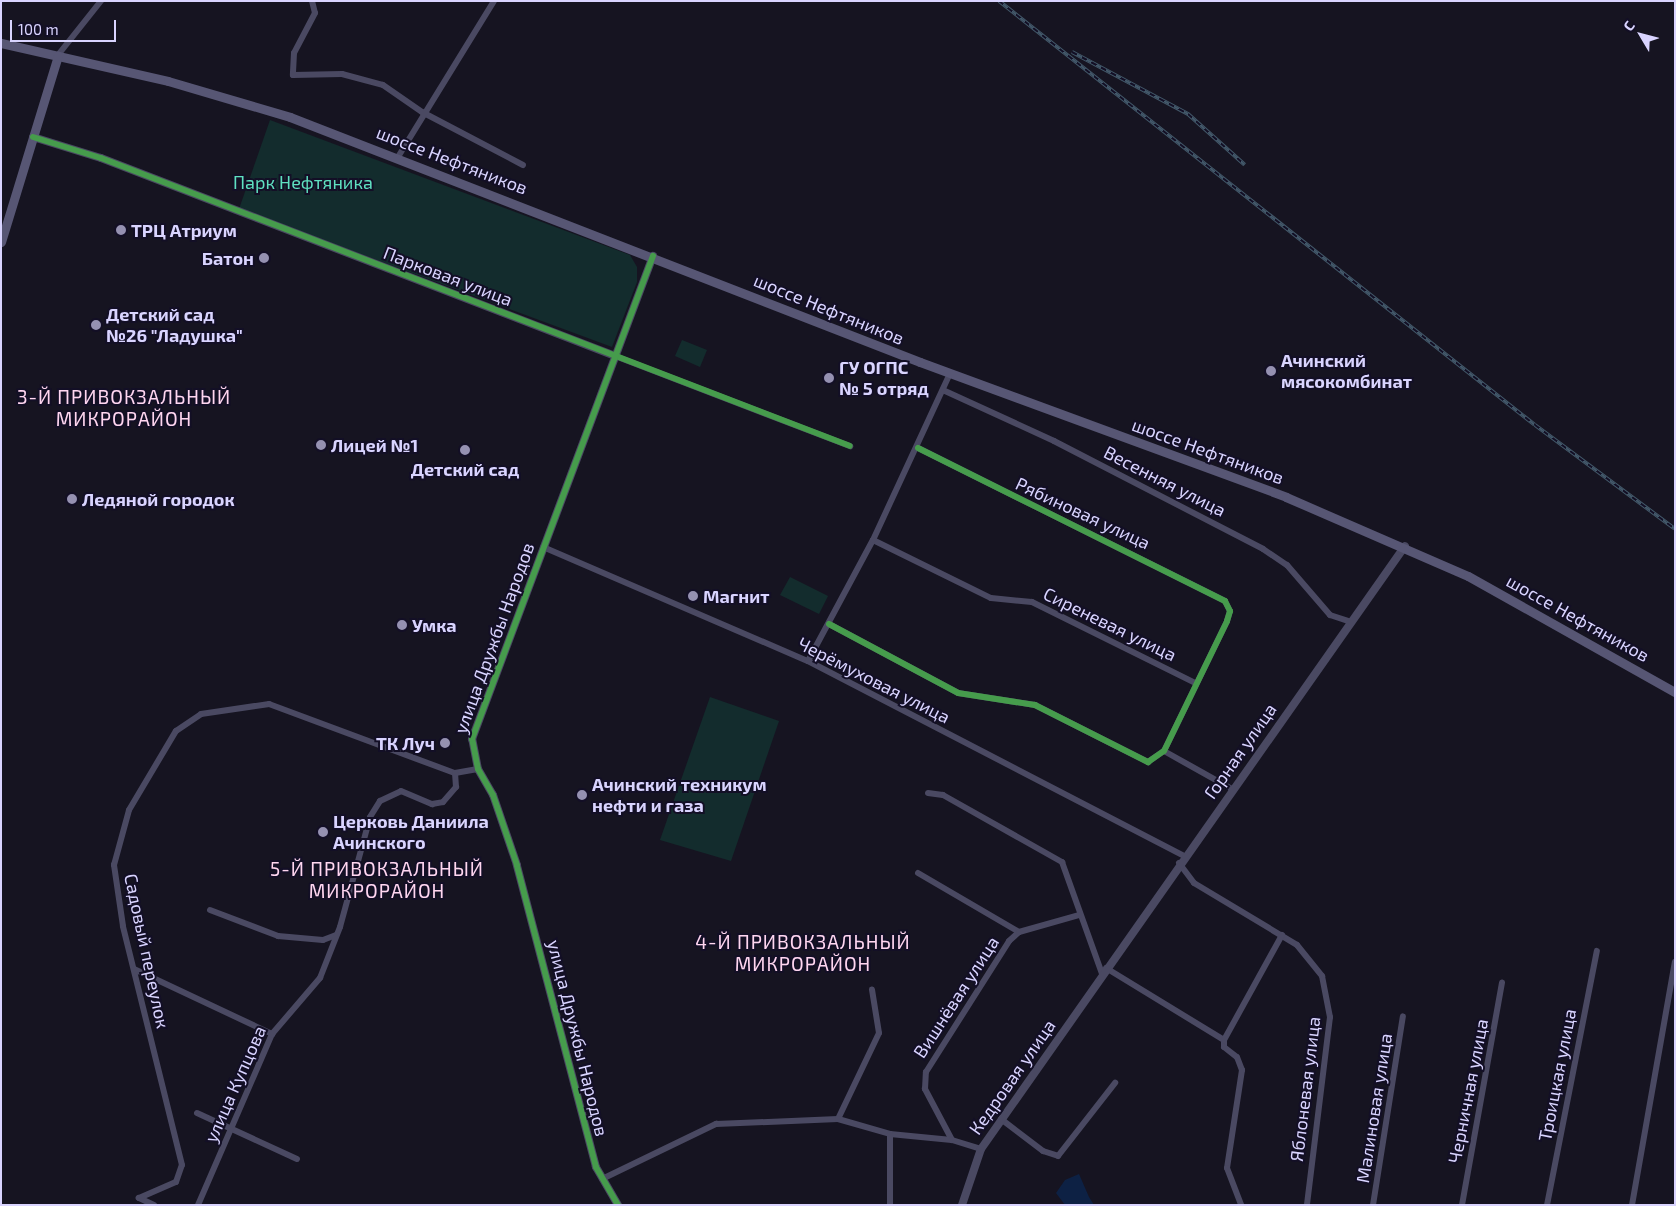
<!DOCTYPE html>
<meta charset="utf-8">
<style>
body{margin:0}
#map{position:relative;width:1676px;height:1206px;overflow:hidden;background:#161421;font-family:"Exo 2",sans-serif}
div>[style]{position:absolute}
.green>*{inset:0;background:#132c2d}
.water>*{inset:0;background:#0d2144}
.minor>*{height:6px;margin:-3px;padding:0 3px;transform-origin:3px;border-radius:3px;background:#4a4962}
.tertiary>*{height:8px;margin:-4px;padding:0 4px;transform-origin:4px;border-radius:4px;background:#4a4962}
.secondary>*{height:9px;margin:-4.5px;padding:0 4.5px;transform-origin:4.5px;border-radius:4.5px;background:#575674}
.rail>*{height:4px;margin-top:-2px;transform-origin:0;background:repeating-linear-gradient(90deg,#130f26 0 5.5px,#43596b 0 11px);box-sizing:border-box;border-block:1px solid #43596b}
.cycleway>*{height:6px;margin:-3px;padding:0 3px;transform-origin:3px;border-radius:3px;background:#469c4c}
.dots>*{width:14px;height:14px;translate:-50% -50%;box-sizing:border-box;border:2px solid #130f26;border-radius:50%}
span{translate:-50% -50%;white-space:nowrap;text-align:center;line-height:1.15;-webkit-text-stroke:4px #130f26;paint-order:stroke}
.street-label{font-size:18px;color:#d9d4ff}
.park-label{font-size:18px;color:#5fe0c0}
.poi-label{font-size:18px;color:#d9d4ff;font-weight:700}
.left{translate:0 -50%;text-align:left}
.right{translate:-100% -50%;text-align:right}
.neighbourhood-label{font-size:19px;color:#ffd6f0;letter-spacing:1px}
.frame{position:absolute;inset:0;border:2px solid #d9d4ff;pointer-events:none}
.north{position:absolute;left:1616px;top:10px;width:50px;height:50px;-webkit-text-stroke:4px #130f26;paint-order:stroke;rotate:307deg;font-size:14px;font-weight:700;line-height:20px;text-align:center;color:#d9d4ff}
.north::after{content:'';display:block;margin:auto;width:18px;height:22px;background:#d9d4ff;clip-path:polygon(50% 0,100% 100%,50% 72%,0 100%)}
.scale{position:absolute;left:10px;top:20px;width:106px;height:22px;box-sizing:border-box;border:2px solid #d9d4ff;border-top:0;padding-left:6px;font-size:15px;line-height:18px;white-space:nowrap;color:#d9d4ff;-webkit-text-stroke:4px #130f26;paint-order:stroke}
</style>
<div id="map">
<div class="green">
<i style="clip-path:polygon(270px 120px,630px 255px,637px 267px,637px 282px,612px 347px,239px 209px)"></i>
<i style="clip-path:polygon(682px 340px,707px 350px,700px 367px,675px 356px)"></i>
<i style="clip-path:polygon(790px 577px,828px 596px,819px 614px,780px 595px)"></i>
<i style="clip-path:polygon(710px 697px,779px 721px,731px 861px,660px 840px)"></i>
</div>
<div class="water">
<i style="clip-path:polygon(1079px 1174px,1089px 1197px,1094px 1205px,1065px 1205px,1056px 1193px,1065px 1180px)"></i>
</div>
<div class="minor">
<i style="left:312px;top:1px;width:12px;rotate:76deg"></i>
<i style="left:315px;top:13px;width:45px;rotate:117.7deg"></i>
<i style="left:294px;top:53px;width:22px;rotate:93deg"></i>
<i style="left:293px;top:75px;width:49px;rotate:-1.2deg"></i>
<i style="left:342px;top:74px;width:42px;rotate:15deg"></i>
<i style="left:383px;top:85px;width:47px;rotate:34.7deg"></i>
<i style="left:422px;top:112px;width:114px;rotate:27.7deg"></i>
<i style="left:58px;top:55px;width:69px;rotate:-51.5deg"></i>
<i style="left:398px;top:157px;width:183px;rotate:-58.4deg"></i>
<i style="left:615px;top:356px;width:252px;rotate:21deg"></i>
<i style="left:945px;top:391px;width:120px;rotate:24.6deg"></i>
<i style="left:1054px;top:441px;width:235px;rotate:27.3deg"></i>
<i style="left:1263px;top:549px;width:29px;rotate:34deg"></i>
<i style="left:1287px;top:565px;width:66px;rotate:49.3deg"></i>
<i style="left:1330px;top:615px;width:22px;rotate:18deg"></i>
<i style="left:873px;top:540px;width:131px;rotate:26.2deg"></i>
<i style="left:991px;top:598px;width:41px;rotate:5.6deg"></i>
<i style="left:1032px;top:602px;width:182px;rotate:26.4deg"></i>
<i style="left:543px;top:547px;width:288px;rotate:23.3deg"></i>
<i style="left:808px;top:661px;width:424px;rotate:27.4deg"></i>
<i style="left:829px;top:624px;width:146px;rotate:28.1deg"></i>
<i style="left:958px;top:693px;width:78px;rotate:8.9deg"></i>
<i style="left:1035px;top:705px;width:127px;rotate:26.8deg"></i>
<i style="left:1148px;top:762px;width:19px;rotate:-35deg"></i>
<i style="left:1164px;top:751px;width:144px;rotate:-64.1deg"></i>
<i style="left:1227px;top:621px;width:10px;rotate:-73deg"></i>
<i style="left:1230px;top:611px;width:11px;rotate:-117deg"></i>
<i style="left:1225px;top:601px;width:343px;rotate:-153.5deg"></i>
<i style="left:808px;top:661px;width:137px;rotate:-61.8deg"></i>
<i style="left:873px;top:540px;width:184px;rotate:-65.2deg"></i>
<i style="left:1164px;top:751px;width:78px;rotate:29.2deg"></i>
<i style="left:928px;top:793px;width:15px;rotate:8deg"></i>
<i style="left:943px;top:795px;width:137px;rotate:29.4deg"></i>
<i style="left:1062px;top:862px;width:119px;rotate:70.3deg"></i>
<i style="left:1179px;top:863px;width:25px;rotate:53deg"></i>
<i style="left:1194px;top:883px;width:120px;rotate:31deg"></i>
<i style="left:1297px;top:945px;width:40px;rotate:51deg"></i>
<i style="left:1322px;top:976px;width:42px;rotate:79deg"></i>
<i style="left:1330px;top:1017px;width:189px;rotate:97deg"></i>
<i style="left:918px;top:873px;width:117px;rotate:30.3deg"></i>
<i style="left:210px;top:910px;width:73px;rotate:20.9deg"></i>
<i style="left:278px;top:936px;width:45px;rotate:5.1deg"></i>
<i style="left:323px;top:940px;width:14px;rotate:-21deg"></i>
<i style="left:1106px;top:968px;width:138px;rotate:31.4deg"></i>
<i style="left:134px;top:969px;width:153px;rotate:25.2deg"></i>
<i style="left:1224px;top:1040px;width:7px;rotate:90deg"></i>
<i style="left:1224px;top:1047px;width:16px;rotate:38deg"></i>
<i style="left:1237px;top:1057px;width:14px;rotate:69deg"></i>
<i style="left:1242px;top:1070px;width:99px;rotate:98.7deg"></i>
<i style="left:1227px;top:1168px;width:40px;rotate:69deg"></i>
<i style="left:1224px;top:1040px;width:120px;rotate:-61.1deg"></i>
<i style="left:197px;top:1113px;width:110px;rotate:24.7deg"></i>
<i style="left:838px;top:1119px;width:95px;rotate:-64.5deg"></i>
<i style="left:879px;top:1033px;width:44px;rotate:-99.2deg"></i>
<i style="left:1001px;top:1119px;width:53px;rotate:37.3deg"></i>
<i style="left:1043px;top:1151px;width:16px;rotate:18deg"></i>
<i style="left:1058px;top:1156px;width:93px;rotate:-52deg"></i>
<i style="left:952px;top:1140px;width:58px;rotate:-117.9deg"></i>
<i style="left:925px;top:1089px;width:17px;rotate:-87deg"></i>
<i style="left:926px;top:1072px;width:155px;rotate:-57.6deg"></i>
<i style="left:1009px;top:941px;width:13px;rotate:-42deg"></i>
<i style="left:1019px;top:932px;width:62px;rotate:-15.8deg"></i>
<i style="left:602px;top:1179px;width:127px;rotate:-25.8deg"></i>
<i style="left:716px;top:1124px;width:122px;rotate:-2.3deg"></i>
<i style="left:838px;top:1119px;width:54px;rotate:16.1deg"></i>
<i style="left:890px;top:1134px;width:62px;rotate:5.5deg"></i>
<i style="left:952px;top:1140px;width:30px;rotate:17deg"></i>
<i style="left:154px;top:1205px;width:17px;rotate:-155deg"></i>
<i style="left:139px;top:1198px;width:40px;rotate:-23.4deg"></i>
<i style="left:176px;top:1182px;width:18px;rotate:-71deg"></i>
<i style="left:182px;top:1165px;width:246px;rotate:-103.9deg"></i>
<i style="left:123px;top:926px;width:62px;rotate:-98.4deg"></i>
<i style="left:114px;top:865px;width:57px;rotate:-74.7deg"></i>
<i style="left:129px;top:810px;width:92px;rotate:-59.3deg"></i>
<i style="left:176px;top:731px;width:30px;rotate:-34deg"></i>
<i style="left:201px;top:714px;width:69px;rotate:-8.4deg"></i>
<i style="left:269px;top:704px;width:198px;rotate:20.4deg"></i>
<i style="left:455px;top:773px;width:23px;rotate:-10deg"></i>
<i style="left:198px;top:1205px;width:186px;rotate:-66.6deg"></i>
<i style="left:272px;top:1034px;width:74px;rotate:-49.4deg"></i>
<i style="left:320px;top:978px;width:55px;rotate:-68.6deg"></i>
<i style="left:340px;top:927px;width:114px;rotate:-74.7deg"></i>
<i style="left:370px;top:817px;width:19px;rotate:-58deg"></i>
<i style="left:380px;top:801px;width:23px;rotate:-25deg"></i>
<i style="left:401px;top:791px;width:34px;rotate:23deg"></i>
<i style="left:432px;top:804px;width:11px;rotate:-10deg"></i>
<i style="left:443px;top:802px;width:20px;rotate:-49deg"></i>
<i style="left:456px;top:787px;width:14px;rotate:-94deg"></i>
<i style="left:890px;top:1205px;width:71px;rotate:-90deg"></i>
<i style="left:1373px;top:1205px;width:191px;rotate:-81deg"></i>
<i style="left:1462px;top:1205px;width:226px;rotate:-79.8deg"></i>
<i style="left:1547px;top:1205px;width:259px;rotate:-78.9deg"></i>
<i style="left:1632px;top:1205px;width:247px;rotate:-80deg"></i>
</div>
<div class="tertiary">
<i style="left:33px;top:137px;width:71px;rotate:17.2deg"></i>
<i style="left:101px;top:158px;width:551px;rotate:21.07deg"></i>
<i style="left:618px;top:1205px;width:44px;rotate:-120.1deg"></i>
<i style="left:596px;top:1167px;width:312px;rotate:-104.7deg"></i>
<i style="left:517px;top:865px;width:74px;rotate:-108.9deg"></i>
<i style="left:493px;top:795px;width:30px;rotate:-120deg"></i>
<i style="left:478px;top:769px;width:31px;rotate:-101deg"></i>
<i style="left:472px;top:739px;width:516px;rotate:-69.46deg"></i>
<i style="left:962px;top:1205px;width:59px;rotate:-71.3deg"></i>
<i style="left:981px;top:1149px;width:737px;rotate:-54.89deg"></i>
</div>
<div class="secondary">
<i style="left:1px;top:43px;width:171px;rotate:12.8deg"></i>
<i style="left:168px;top:81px;width:127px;rotate:16.4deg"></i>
<i style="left:290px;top:117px;width:676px;rotate:21.25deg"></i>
<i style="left:920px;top:362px;width:390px;rotate:20.2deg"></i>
<i style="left:1286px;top:497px;width:198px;rotate:23.5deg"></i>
<i style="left:1468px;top:576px;width:237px;rotate:29.3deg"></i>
<i style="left:1px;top:242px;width:195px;rotate:-73deg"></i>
</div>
<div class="rail">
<i style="left:999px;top:1px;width:683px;rotate:38.35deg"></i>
<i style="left:1535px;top:425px;width:174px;rotate:36.6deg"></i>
<i style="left:1072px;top:52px;width:132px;rotate:28.1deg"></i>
<i style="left:1188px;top:114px;width:76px;rotate:41.8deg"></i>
</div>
<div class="cycleway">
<i style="left:33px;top:137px;width:71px;rotate:17.2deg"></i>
<i style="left:101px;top:158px;width:802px;rotate:21.03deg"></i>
<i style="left:829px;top:624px;width:146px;rotate:28.1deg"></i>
<i style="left:958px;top:693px;width:78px;rotate:8.9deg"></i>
<i style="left:1035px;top:705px;width:127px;rotate:26.8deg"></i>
<i style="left:1148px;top:762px;width:19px;rotate:-35deg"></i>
<i style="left:1164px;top:751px;width:144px;rotate:-64.1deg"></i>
<i style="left:1227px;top:621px;width:10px;rotate:-73deg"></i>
<i style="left:1230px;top:611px;width:11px;rotate:-117deg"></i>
<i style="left:1225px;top:601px;width:343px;rotate:-153.5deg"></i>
<i style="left:618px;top:1205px;width:44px;rotate:-120.1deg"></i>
<i style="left:596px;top:1167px;width:312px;rotate:-104.7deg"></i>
<i style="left:517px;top:865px;width:74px;rotate:-108.9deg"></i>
<i style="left:493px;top:795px;width:30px;rotate:-120deg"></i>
<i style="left:478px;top:769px;width:31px;rotate:-101deg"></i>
<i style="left:472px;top:739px;width:516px;rotate:-69.46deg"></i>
</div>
<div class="dots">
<i style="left:121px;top:230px;background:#9591b1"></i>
<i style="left:264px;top:258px;background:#9591b1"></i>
<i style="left:96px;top:325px;background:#9591b1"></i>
<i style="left:1271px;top:371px;background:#9591b1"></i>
<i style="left:829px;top:378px;background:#9591b1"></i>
<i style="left:321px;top:445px;background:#9591b1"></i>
<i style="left:465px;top:450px;background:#9591b1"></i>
<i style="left:72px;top:499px;background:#9591b1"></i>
<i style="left:693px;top:596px;background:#9591b1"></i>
<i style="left:402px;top:625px;background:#9591b1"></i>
<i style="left:445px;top:743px;background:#9591b1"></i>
<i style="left:582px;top:795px;background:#9591b1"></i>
<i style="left:323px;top:832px;background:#9591b1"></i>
</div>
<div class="street-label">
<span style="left:452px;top:160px;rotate:21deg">шоссе Нефтяников</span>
<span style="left:448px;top:276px;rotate:21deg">Парковая улица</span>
<span style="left:829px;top:309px;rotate:22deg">шоссе Нефтяников</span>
<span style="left:1208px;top:451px;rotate:20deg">шоссе Нефтяников</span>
<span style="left:1165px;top:481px;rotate:27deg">Весенняя улица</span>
<span style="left:1083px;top:513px;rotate:25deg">Рябиновая улица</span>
<span style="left:1578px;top:618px;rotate:29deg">шоссе Нефтяников</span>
<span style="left:1110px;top:624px;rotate:26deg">Сиреневая улица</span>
<span style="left:494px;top:638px;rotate:-70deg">улица Дружбы Народов</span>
<span style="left:874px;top:680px;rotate:27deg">Черёмуховая улица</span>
<span style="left:1240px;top:751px;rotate:-55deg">Горная улица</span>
<span style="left:147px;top:951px;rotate:78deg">Садовый переулок</span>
<span style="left:956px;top:997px;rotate:-57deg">Вишнёвая улица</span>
<span style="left:578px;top:1038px;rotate:76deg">улица Дружбы Народов</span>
<span style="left:1557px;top:1075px;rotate:-79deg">Троицкая улица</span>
<span style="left:1012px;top:1077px;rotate:-55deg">Кедровая улица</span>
<span style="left:235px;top:1084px;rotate:-66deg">улица Купцова</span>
<span style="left:1305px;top:1089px;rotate:-83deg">Яблоневая улица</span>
<span style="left:1468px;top:1091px;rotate:-79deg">Черничная улица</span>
<span style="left:1374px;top:1108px;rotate:-81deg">Малиновая улица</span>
</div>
<div class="park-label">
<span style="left:303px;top:182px">Парк Нефтяника</span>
</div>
<div class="poi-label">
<span class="left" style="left:131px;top:230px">ТРЦ Атриум</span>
<span class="right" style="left:254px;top:258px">Батон</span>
<span class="left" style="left:106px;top:325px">Детский сад<br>№26 "Ладушка"</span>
<span class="left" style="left:1281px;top:371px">Ачинский<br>мясокомбинат</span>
<span class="left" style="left:839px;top:378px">ГУ ОГПС<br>№ 5 отряд</span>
<span class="left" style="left:331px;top:445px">Лицей №1</span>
<span style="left:465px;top:469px">Детский сад</span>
<span class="left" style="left:82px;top:499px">Ледяной городок</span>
<span class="left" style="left:703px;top:596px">Магнит</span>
<span class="left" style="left:412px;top:625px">Умка</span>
<span class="right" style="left:435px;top:743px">ТК Луч</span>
<span class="left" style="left:592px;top:795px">Ачинский техникум<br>нефти и газа</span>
<span class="left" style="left:333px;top:832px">Церковь Даниила<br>Ачинского</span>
</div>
<div class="neighbourhood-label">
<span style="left:124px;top:408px">3-Й ПРИВОКЗАЛЬНЫЙ<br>МИКРОРАЙОН</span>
<span style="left:377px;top:880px">5-Й ПРИВОКЗАЛЬНЫЙ<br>МИКРОРАЙОН</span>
<span style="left:803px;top:953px">4-Й ПРИВОКЗАЛЬНЫЙ<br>МИКРОРАЙОН</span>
</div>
<div class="frame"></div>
<div class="north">С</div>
<div class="scale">100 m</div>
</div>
